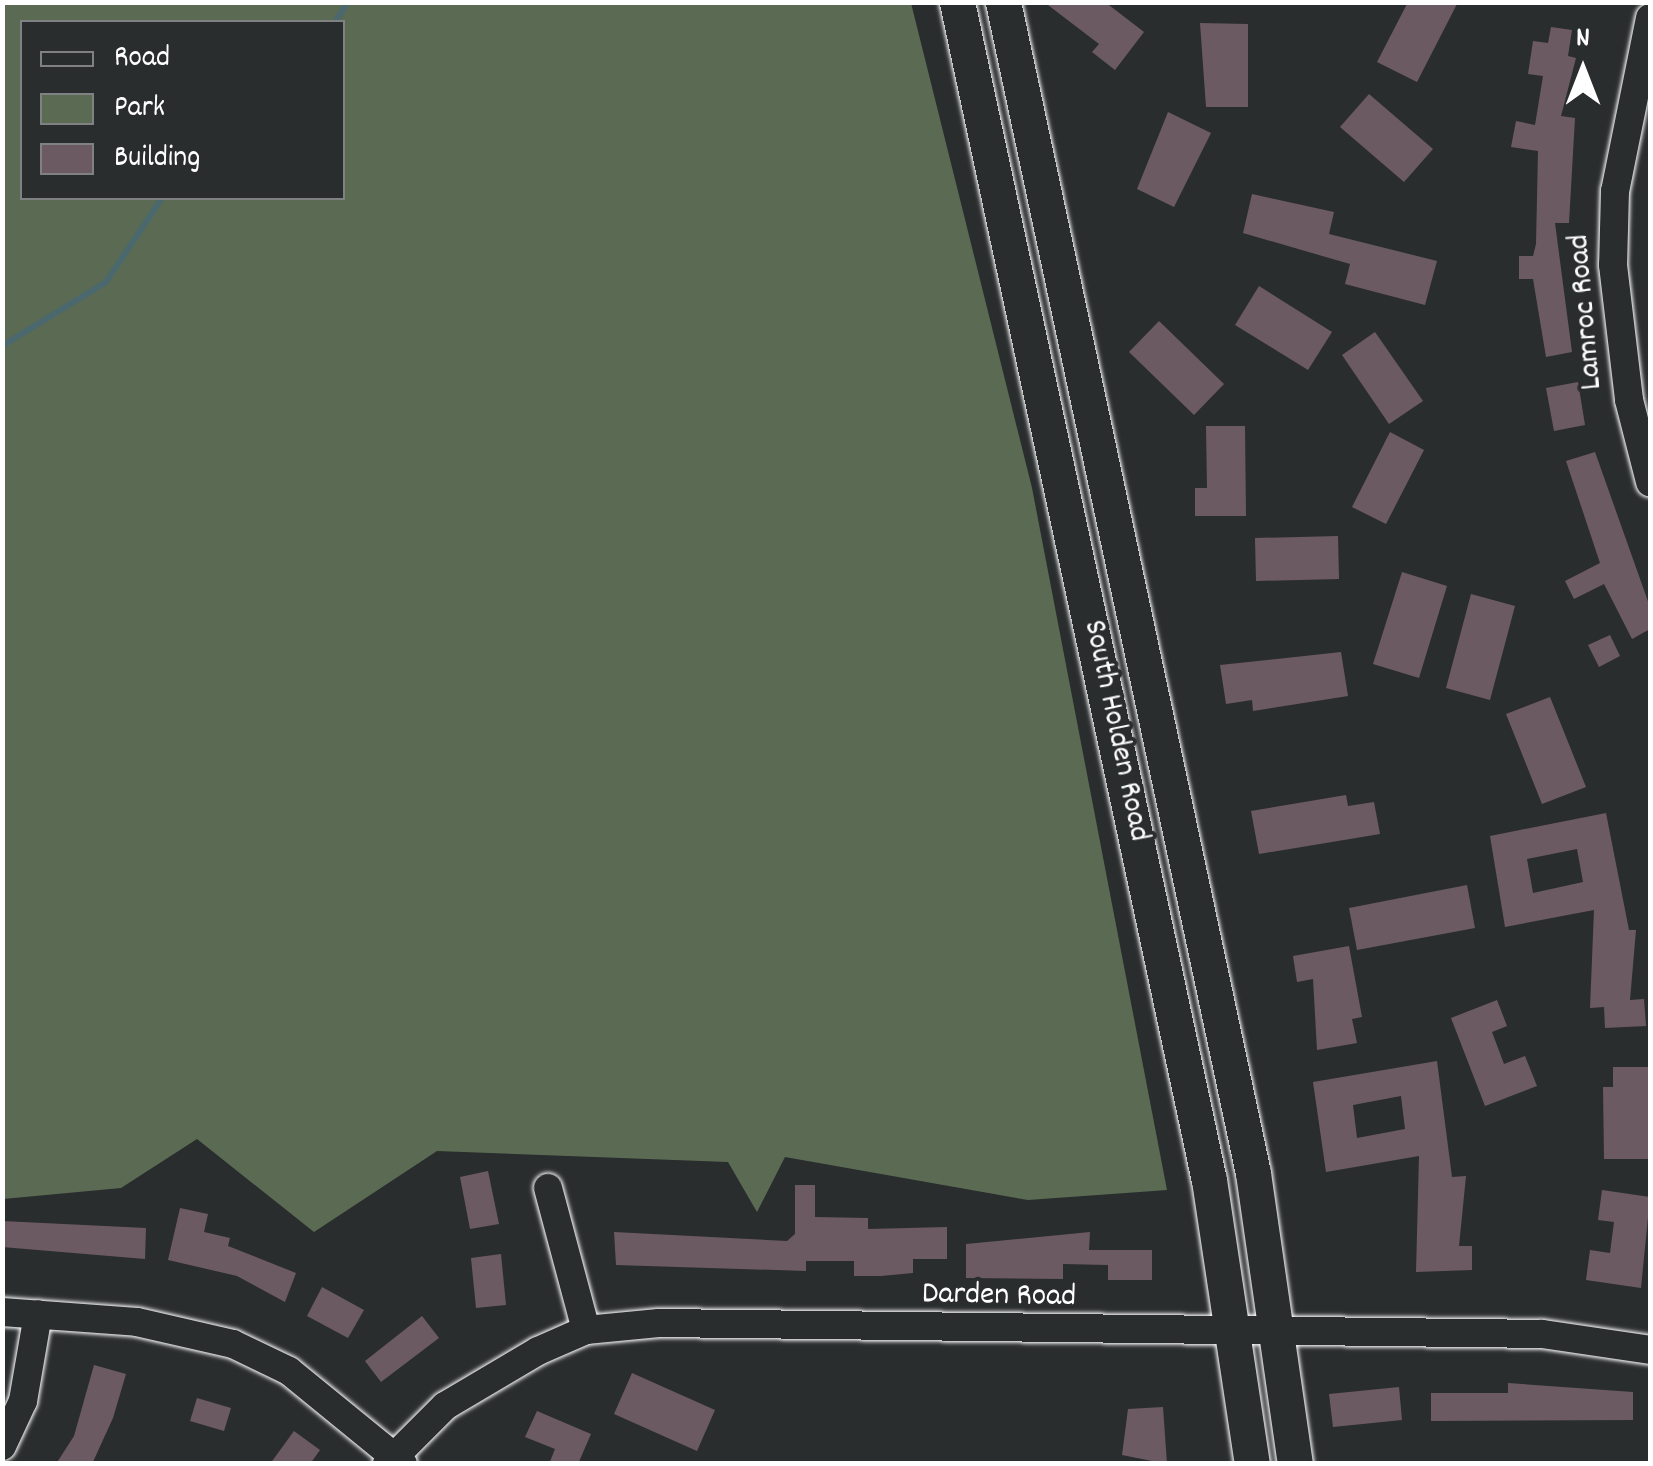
<!DOCTYPE html>
<style>
body{margin:0}
#map{position:relative;width:1653px;height:1466px;overflow:hidden;background:#2a2d2e;font-family:Dekko,sans-serif}
div>[style]{position:absolute}
.green>*{inset:0;background:#5b6b53}
.stream>*{height:6px;margin:-3px;padding:0 3px;transform-origin:3px;border-radius:3px;background:#4a686d}
.building>*{inset:0;background:#6c5a62}
.roads{filter:drop-shadow(0 0 2px #fff) drop-shadow(0 0 2px #fff)}
.minor>*{height:28px;margin:-14px;padding:0 14px;transform-origin:14px;border-radius:14px;background:#2a2d2e}
.major>*{height:35px;margin:-17.5px;padding:0 17.5px;transform-origin:17.5px;border-radius:17.5px;background:#2a2d2e}
span{translate:-50% -50%;white-space:nowrap;text-align:center;line-height:1.15;-webkit-text-stroke:8px #2a2d2e;paint-order:stroke}
.street-label{font-size:32px;color:#fff}
.frame{position:absolute;inset:0;border:5px solid #fff;pointer-events:none}
.legend{position:absolute;left:20px;top:20px;width:325px;height:180px;box-sizing:border-box;background:#2a2d2e;border:2px solid #7f8182;margin:0;padding:12px 18px;list-style:none;font-size:30px;color:#fff}
.legend li{display:flex;align-items:center;gap:20px;height:50px}
.legend b{width:50px;border:2px solid #7f8182}
.north{position:absolute;left:1533px;top:20px;width:100px;height:100px;-webkit-text-stroke:8px #2a2d2e;paint-order:stroke;rotate:0deg;font-size:28px;font-weight:700;line-height:40px;text-align:center;color:#fff}
.north::after{content:'';display:block;margin:auto;width:35px;height:45px;background:#fff;clip-path:polygon(50% 0,100% 100%,50% 72%,0 100%)}
</style>
<div id="map">
<div class="green">
<i style="clip-path:polygon(evenodd,3px 2px,911px 3px,1032px 488px,1167px 1190px,1028px 1200px,785px 1157px,757px 1212px,728px 1162px,437px 1151px,314px 1232px,197px 1139px,121px 1188px,3px 1199px,3px 2px,22px 22px,342px 22px,342px 198px,22px 198px,22px 22px)"></i>
</div>
<div class="stream">
<i style="left:335px;top:22px;width:24px;rotate:-57deg"></i>
<i style="left:2px;top:346px;width:122px;rotate:-31.6deg"></i>
<i style="left:106px;top:282px;width:101px;rotate:-56.3deg"></i>
</div>
<div class="building">
<i style="clip-path:polygon(1044px 2px,1105px 2px,1144px 32px,1115px 70px,1092px 52px,1099px 44px)"></i>
<i style="clip-path:polygon(1408px 2px,1458px 2px,1417px 82px,1377px 62px)"></i>
<i style="clip-path:polygon(1200px 23px,1248px 24px,1248px 107px,1206px 107px)"></i>
<i style="clip-path:polygon(1551px 27px,1572px 30px,1568px 56px,1576px 58px,1561px 116px,1575px 118px,1569px 223px,1555px 223px,1572px 352px,1546px 357px,1533px 279px,1519px 279px,1519px 256px,1533px 256px,1536px 244px,1538px 151px,1511px 147px,1516px 121px,1535px 125px,1543px 76px,1528px 74px,1533px 41px,1548px 43px)"></i>
<i style="clip-path:polygon(1369px 94px,1433px 149px,1404px 182px,1340px 127px)"></i>
<i style="clip-path:polygon(1168px 112px,1211px 133px,1174px 207px,1137px 189px)"></i>
<i style="clip-path:polygon(1252px 194px,1334px 212px,1329px 234px,1437px 261px,1425px 305px,1345px 284px,1350px 264px,1243px 233px)"></i>
<i style="clip-path:polygon(1259px 286px,1332px 332px,1308px 370px,1235px 325px)"></i>
<i style="clip-path:polygon(1159px 321px,1224px 384px,1194px 415px,1129px 352px)"></i>
<i style="clip-path:polygon(1375px 332px,1423px 401px,1389px 424px,1342px 355px)"></i>
<i style="clip-path:polygon(1578px 382px,1585px 425px,1554px 431px,1546px 388px)"></i>
<i style="clip-path:polygon(1206px 426px,1245px 426px,1246px 516px,1195px 516px,1195px 488px,1207px 488px)"></i>
<i style="clip-path:polygon(1390px 432px,1424px 450px,1386px 524px,1352px 507px)"></i>
<i style="clip-path:polygon(1595px 452px,1650px 607px,1650px 629px,1632px 639px,1604px 584px,1574px 599px,1565px 581px,1600px 563px,1566px 461px)"></i>
<i style="clip-path:polygon(1338px 536px,1339px 579px,1256px 581px,1255px 538px)"></i>
<i style="clip-path:polygon(1402px 572px,1447px 586px,1419px 678px,1373px 664px)"></i>
<i style="clip-path:polygon(1471px 594px,1515px 606px,1490px 700px,1446px 688px)"></i>
<i style="clip-path:polygon(1610px 635px,1620px 656px,1599px 667px,1588px 645px)"></i>
<i style="clip-path:polygon(1341px 652px,1348px 696px,1253px 711px,1252px 700px,1226px 704px,1220px 665px)"></i>
<i style="clip-path:polygon(1550px 697px,1586px 787px,1542px 804px,1506px 714px)"></i>
<i style="clip-path:polygon(1346px 795px,1348px 806px,1374px 802px,1380px 834px,1259px 854px,1251px 811px)"></i>
<i style="clip-path:polygon(evenodd,1606px 813px,1629px 930px,1636px 930px,1630px 1000px,1644px 999px,1646px 1026px,1605px 1028px,1604px 1007px,1590px 1008px,1594px 910px,1505px 927px,1490px 836px,1606px 813px,1577px 849px,1583px 882px,1533px 893px,1527px 859px,1577px 849px)"></i>
<i style="clip-path:polygon(1467px 885px,1475px 928px,1357px 950px,1349px 908px)"></i>
<i style="clip-path:polygon(1349px 946px,1362px 1017px,1352px 1019px,1357px 1043px,1317px 1050px,1313px 979px,1297px 982px,1293px 956px)"></i>
<i style="clip-path:polygon(1497px 1000px,1507px 1026px,1492px 1032px,1504px 1064px,1525px 1056px,1537px 1086px,1485px 1106px,1451px 1018px)"></i>
<i style="clip-path:polygon(evenodd,1437px 1061px,1452px 1177px,1466px 1176px,1459px 1246px,1472px 1246px,1472px 1270px,1416px 1272px,1419px 1156px,1326px 1172px,1313px 1082px,1437px 1061px,1401px 1096px,1405px 1129px,1357px 1138px,1353px 1105px,1401px 1096px)"></i>
<i style="clip-path:polygon(1613px 1067px,1648px 1067px,1648px 1159px,1604px 1159px,1603px 1087px,1613px 1087px)"></i>
<i style="clip-path:polygon(488px 1171px,499px 1224px,470px 1229px,460px 1177px)"></i>
<i style="clip-path:polygon(795px 1185px,815px 1185px,815px 1217px,868px 1218px,868px 1229px,947px 1227px,947px 1259px,913px 1259px,913px 1273px,881px 1276px,854px 1276px,854px 1261px,806px 1261px,806px 1271px,616px 1265px,614px 1232px,787px 1241px,795px 1234px)"></i>
<i style="clip-path:polygon(1602px 1190px,1650px 1197px,1641px 1288px,1586px 1280px,1590px 1250px,1610px 1253px,1614px 1222px,1598px 1220px)"></i>
<i style="clip-path:polygon(180px 1208px,208px 1214px,204px 1232px,230px 1238px,228px 1246px,296px 1273px,285px 1302px,237px 1276px,168px 1260px)"></i>
<i style="clip-path:polygon(2px 1221px,146px 1228px,145px 1259px,2px 1247px)"></i>
<i style="clip-path:polygon(1090px 1232px,1089px 1250px,1152px 1250px,1152px 1280px,1108px 1280px,1108px 1265px,1063px 1264px,1063px 1279px,966px 1278px,966px 1244px)"></i>
<i style="clip-path:polygon(501px 1254px,506px 1305px,476px 1308px,471px 1258px)"></i>
<i style="clip-path:polygon(322px 1287px,364px 1310px,348px 1338px,307px 1316px)"></i>
<i style="clip-path:polygon(422px 1316px,439px 1338px,381px 1382px,365px 1361px)"></i>
<i style="clip-path:polygon(94px 1365px,126px 1374px,113px 1418px,92px 1464px,56px 1464px,74px 1436px)"></i>
<i style="clip-path:polygon(632px 1373px,715px 1410px,697px 1451px,614px 1414px)"></i>
<i style="clip-path:polygon(1508px 1383px,1633px 1392px,1633px 1420px,1431px 1421px,1431px 1393px,1508px 1393px)"></i>
<i style="clip-path:polygon(1399px 1387px,1402px 1420px,1333px 1427px,1329px 1394px)"></i>
<i style="clip-path:polygon(197px 1398px,231px 1408px,224px 1431px,190px 1421px)"></i>
<i style="clip-path:polygon(1163px 1407px,1167px 1464px,1122px 1455px,1128px 1409px)"></i>
<i style="clip-path:polygon(537px 1411px,591px 1434px,578px 1464px,549px 1464px,555px 1449px,525px 1437px)"></i>
<i style="clip-path:polygon(294px 1431px,320px 1450px,310px 1464px,270px 1464px)"></i>
</div>
<div class="roads">
<div class="minor">
<i style="left:1650px;top:18px;width:177px;rotate:101.4deg"></i>
<i style="left:1615px;top:191px;width:74px;rotate:91.5deg"></i>
<i style="left:1613px;top:265px;width:136px;rotate:83.2deg"></i>
<i style="left:1629px;top:400px;width:85px;rotate:75.6deg"></i>
<i style="left:548px;top:1188px;width:147px;rotate:75deg"></i>
<i style="left:2px;top:1312px;width:135px;rotate:4.2deg"></i>
<i style="left:137px;top:1322px;width:98px;rotate:12.9deg"></i>
<i style="left:233px;top:1344px;width:62px;rotate:25.7deg"></i>
<i style="left:289px;top:1371px;width:147px;rotate:39.2deg"></i>
<i style="left:2px;top:1446px;width:50px;rotate:-65deg"></i>
<i style="left:23px;top:1401px;width:88px;rotate:-80.2deg"></i>
<i style="left:387px;top:1464px;width:82px;rotate:-45deg"></i>
<i style="left:445px;top:1406px;width:108px;rotate:-30.6deg"></i>
<i style="left:538px;top:1351px;width:52px;rotate:-23.6deg"></i>
<i style="left:586px;top:1330px;width:73px;rotate:-5.5deg"></i>
<i style="left:659px;top:1323px;width:883px;rotate:0.71deg"></i>
<i style="left:1542px;top:1334px;width:109px;rotate:8.4deg"></i>
</div>
<div class="major">
<i style="left:957px;top:2px;width:1205px;rotate:77.93deg"></i>
<i style="left:1209px;top:1180px;width:287px;rotate:81.4deg"></i>
<i style="left:1003px;top:2px;width:1197px;rotate:77.95deg"></i>
<i style="left:1253px;top:1173px;width:294px;rotate:81.8deg"></i>
</div>
</div>
<div class="street-label">
<span style="left:1587px;top:312px;rotate:-95deg">Lamroc Road</span>
<span style="left:1115px;top:731px;rotate:78deg">South Holden Road</span>
<span style="left:999px;top:1297px;rotate:1deg">Darden Road</span>
</div>
<div class="frame"></div>
<ul class="legend">
<li><b style="height:12px;background:#2a2d2e"></b>Road</li>
<li><b style="height:28px;background:#5b6b53"></b>Park</li>
<li><b style="height:28px;background:#6c5a62"></b>Building</li>
</ul>
<div class="north">N</div>
</div>
